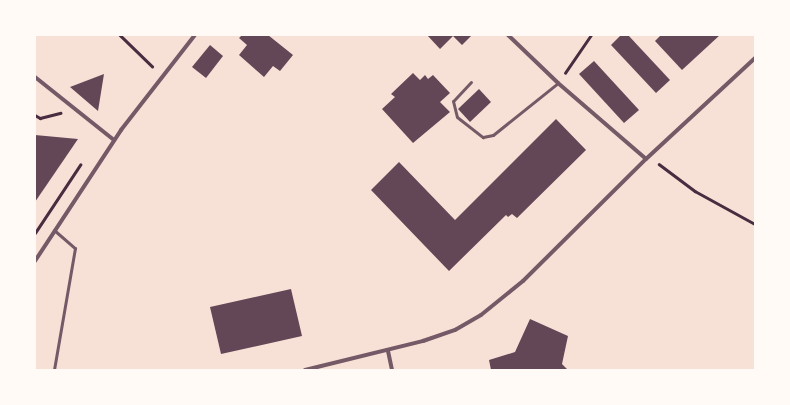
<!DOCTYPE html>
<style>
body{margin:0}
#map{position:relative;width:790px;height:405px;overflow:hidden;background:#f7e1d7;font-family:"Roboto Condensed",sans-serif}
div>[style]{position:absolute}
.building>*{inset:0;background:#644757}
.path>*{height:2.5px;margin:-1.25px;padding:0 1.25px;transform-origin:1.25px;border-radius:1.25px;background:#4a2c40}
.service>*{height:3px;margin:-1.5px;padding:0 1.5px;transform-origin:1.5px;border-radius:1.5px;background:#755966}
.minor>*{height:4px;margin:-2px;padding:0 2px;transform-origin:2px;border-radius:2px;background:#755966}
span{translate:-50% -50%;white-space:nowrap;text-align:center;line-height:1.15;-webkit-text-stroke:4px #fffaf5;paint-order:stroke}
.frame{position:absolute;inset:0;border:36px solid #fffaf5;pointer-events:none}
</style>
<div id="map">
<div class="building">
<i style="clip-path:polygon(242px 35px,268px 35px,293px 55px,280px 71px,273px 66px,264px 77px,239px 55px,247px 45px,239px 38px)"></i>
<i style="clip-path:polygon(427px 35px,472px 35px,462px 45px,453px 36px,440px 49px)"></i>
<i style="clip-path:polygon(621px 35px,628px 35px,670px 80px,656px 93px,611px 45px)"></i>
<i style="clip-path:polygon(661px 35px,720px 35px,682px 70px,655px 41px)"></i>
<i style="clip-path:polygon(210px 45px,223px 56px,206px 78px,192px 67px)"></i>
<i style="clip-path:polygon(594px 61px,639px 110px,624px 123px,579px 74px)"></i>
<i style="clip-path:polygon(413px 73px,420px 80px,425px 75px,428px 79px,433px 75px,450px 93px,440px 102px,450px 112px,413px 143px,382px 109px,395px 97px,391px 94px)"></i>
<i style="clip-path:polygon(104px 74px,98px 111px,70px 87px)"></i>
<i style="clip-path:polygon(479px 89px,491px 102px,470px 122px,458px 109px)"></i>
<i style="clip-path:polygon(556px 119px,586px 150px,517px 218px,512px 214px,508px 217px,506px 215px,449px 271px,371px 190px,399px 162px,455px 220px)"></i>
<i style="clip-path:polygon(35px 135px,78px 139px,35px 202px)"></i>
<i style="clip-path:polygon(291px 289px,302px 336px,221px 354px,210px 307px)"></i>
<i style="clip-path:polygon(530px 319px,568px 336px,562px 364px,568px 370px,491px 370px,489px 360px,515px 352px)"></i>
</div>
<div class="path">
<i style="left:120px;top:35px;width:45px;rotate:44.1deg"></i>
<i style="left:565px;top:73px;width:46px;rotate:-55.6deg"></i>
<i style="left:35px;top:115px;width:6px;rotate:31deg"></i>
<i style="left:40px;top:118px;width:21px;rotate:-14deg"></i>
<i style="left:659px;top:164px;width:45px;rotate:36.9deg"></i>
<i style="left:695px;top:191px;width:68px;rotate:28.8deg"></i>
<i style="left:35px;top:233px;width:82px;rotate:-56.5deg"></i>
</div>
<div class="service">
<i style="left:471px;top:82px;width:26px;rotate:133deg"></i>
<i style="left:453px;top:101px;width:16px;rotate:76deg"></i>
<i style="left:457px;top:117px;width:33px;rotate:38deg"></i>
<i style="left:483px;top:137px;width:10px;rotate:-11deg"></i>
<i style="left:493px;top:135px;width:83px;rotate:-38.7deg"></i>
<i style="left:54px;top:230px;width:28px;rotate:41deg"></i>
<i style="left:75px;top:248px;width:124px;rotate:99.8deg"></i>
</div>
<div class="minor">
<i style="left:508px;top:35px;width:69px;rotate:43.8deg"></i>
<i style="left:558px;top:83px;width:116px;rotate:40.8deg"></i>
<i style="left:35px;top:77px;width:101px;rotate:38.6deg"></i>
<i style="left:35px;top:261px;width:157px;rotate:-56.7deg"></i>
<i style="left:121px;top:130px;width:120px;rotate:-52.1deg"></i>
<i style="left:388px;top:351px;width:19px;rotate:78deg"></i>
<i style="left:305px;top:370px;width:122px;rotate:-13.8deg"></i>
<i style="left:423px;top:341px;width:34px;rotate:-19deg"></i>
<i style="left:455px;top:330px;width:30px;rotate:-30deg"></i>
<i style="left:481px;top:315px;width:54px;rotate:-39deg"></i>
<i style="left:523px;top:281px;width:173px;rotate:-44.8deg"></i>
<i style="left:646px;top:159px;width:149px;rotate:-42.8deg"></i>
</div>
<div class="frame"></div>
</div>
